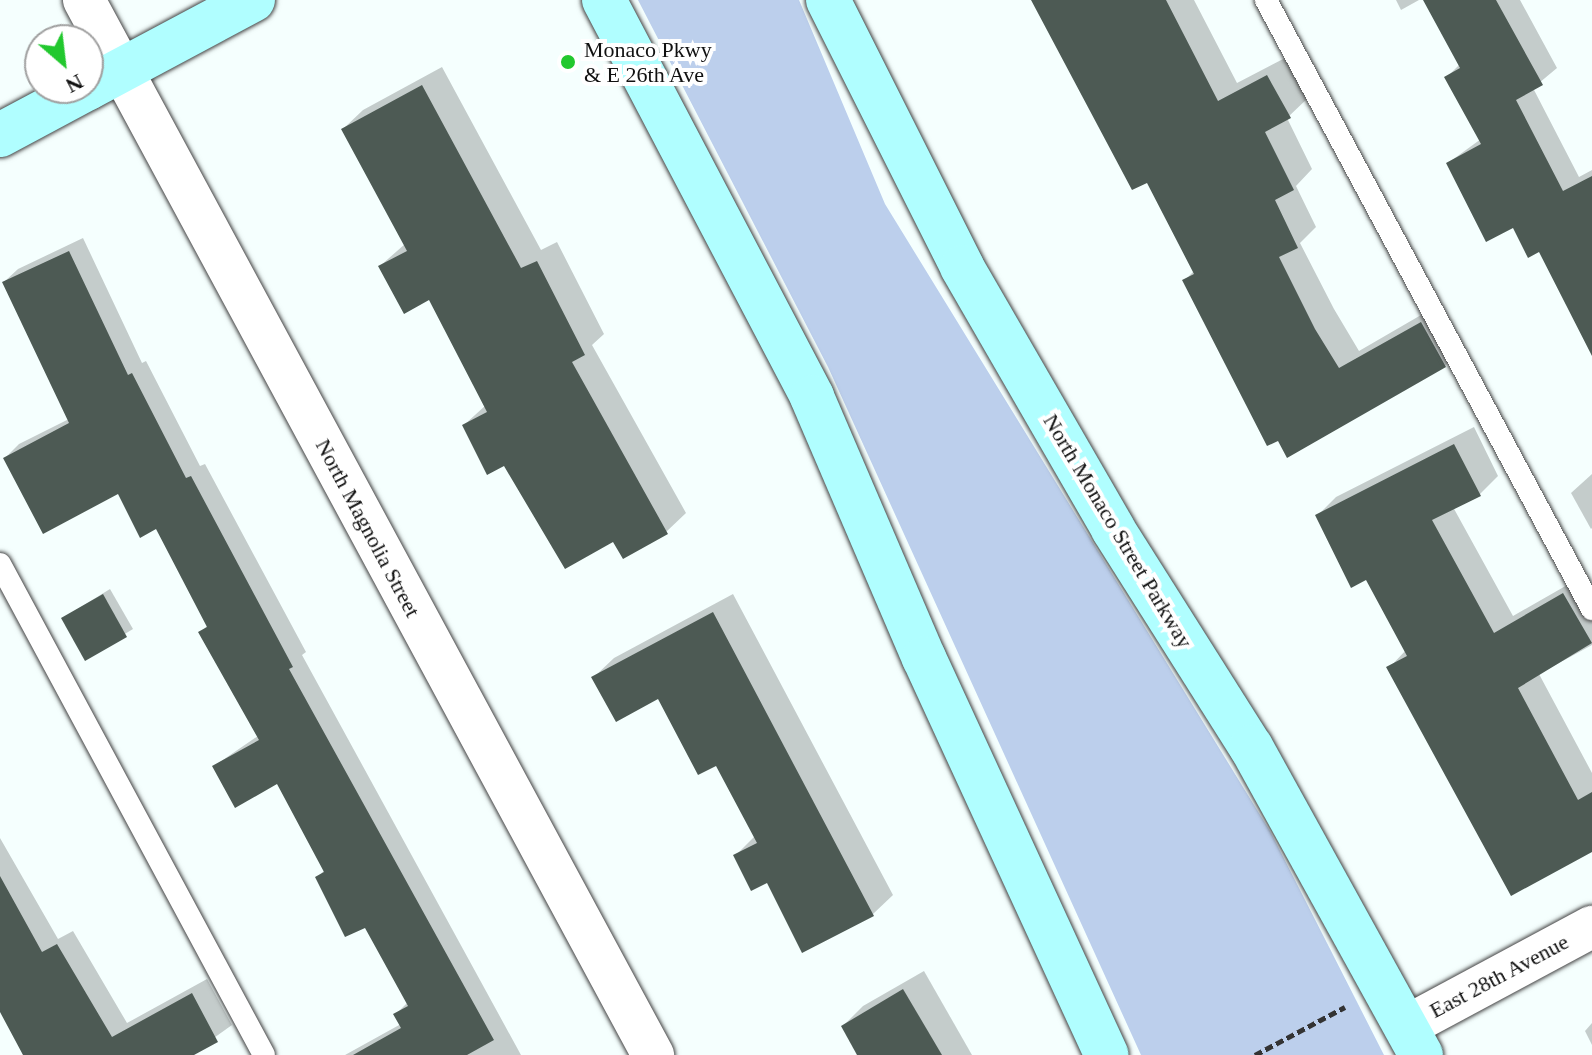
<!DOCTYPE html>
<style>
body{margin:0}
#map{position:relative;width:1592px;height:1055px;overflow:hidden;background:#f5fffe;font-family:Georgia,serif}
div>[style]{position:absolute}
.green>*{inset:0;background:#bccfec}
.shadow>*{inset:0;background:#0003}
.building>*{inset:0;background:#4d5a54}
.path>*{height:5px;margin-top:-2.5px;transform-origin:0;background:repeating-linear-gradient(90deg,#333 0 8px,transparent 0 12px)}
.roads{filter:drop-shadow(0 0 2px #444) drop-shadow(0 0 2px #444)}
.lane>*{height:22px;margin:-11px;padding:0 11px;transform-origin:11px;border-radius:11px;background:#fff}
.street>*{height:42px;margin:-21px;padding:0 21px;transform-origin:21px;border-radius:21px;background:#fff}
.secondary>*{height:44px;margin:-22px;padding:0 22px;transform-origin:22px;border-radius:22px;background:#b0feff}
.dots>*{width:22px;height:22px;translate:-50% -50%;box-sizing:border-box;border:4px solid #fff;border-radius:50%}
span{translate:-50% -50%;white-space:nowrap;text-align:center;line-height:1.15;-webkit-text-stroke:8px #fff;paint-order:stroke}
.poi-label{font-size:22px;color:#111}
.left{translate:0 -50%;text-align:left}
.street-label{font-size:22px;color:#111}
.north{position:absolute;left:24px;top:24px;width:80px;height:80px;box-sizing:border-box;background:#fff;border:2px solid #a0a0a0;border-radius:50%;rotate:152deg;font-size:22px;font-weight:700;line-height:32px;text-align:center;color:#111}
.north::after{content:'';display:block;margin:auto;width:28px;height:36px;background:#22c82e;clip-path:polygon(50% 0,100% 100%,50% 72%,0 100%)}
</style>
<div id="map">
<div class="green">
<i style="clip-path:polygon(638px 0,799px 0,885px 204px,1270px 831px,1384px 1055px,1141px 1055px,828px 367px)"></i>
</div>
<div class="shadow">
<i style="clip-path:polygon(1032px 0,1194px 0,1237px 83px,1287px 57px,1309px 97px,1287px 118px,1312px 169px,1296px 186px,1316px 227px,1300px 243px,1334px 309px,1359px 351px,1440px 304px,1464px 347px,1445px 366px,1288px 456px,1185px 280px,1194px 271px,1148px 180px)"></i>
<i style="clip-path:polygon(1396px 0,1419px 0,1401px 10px)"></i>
<i style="clip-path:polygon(1425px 0,1520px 0,1557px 68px,1533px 88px,1579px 177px,1592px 170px,1592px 352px,1540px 250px,1448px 163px,1481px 139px,1446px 78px,1460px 64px)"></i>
<i style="clip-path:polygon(442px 67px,541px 250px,557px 242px,604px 334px,592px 345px,686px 513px,666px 532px,614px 539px,505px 463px,464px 425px,486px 405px,430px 297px,380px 266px,405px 244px,343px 129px,363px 110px)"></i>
<i style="clip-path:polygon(83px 238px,142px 363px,146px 361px,200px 466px,205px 464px,306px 652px,302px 655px,521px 1055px,345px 1055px,401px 1024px,396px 1014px,408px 1002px,366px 925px,317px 877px,325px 870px,278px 782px,214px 766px,258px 736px,201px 632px,208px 625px,157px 527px,119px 492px,5px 458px,19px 444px,69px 419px,4px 282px,18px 269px)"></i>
<i style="clip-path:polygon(1474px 427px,1498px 476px,1480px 494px,1453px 507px,1513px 616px,1583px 576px,1592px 593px,1592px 645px,1539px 674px,1592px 773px,1592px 850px,1389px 668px,1406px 650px,1367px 577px,1318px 515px,1336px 497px)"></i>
<i style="clip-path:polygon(1592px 474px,1592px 528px,1591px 529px,1571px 493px)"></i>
<i style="clip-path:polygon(110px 589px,133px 629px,85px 658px,63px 618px)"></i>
<i style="clip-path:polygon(733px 594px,893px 895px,873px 914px,767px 880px,735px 856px,756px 835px,717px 763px,659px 697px,594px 677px,614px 658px)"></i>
<i style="clip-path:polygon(0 838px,58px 939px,73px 931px,127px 1023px,207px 979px,232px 1025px,190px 1055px,27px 1055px,0 995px)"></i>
<i style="clip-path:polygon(924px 971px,972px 1055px,860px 1055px,843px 1026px,863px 1006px)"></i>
<i style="clip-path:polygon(1592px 1023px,1592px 1045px,1585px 1031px)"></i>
</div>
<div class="building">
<i style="clip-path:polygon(1031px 0,1166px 0,1218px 101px,1267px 75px,1291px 118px,1265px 132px,1294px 190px,1275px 200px,1298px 248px,1279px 257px,1315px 329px,1339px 368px,1421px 322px,1446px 367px,1287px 458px,1278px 441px,1267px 446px,1182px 280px,1194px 274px,1147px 183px,1132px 190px)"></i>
<i style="clip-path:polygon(1423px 0,1496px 0,1543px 85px,1516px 100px,1563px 191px,1592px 176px,1592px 356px,1539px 252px,1528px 258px,1513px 228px,1486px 242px,1446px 163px,1481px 144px,1444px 77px,1460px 68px)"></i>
<i style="clip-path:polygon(422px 85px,521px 268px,537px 261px,585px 355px,572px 362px,668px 534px,623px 559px,613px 542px,565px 569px,504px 466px,487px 475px,462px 425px,487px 412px,429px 300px,404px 314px,378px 266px,407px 251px,341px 129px)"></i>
<i style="clip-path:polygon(69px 251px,128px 375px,132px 373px,186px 478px,191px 476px,293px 667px,289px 669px,494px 1040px,467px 1055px,353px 1055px,401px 1028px,393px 1014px,408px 1006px,365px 928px,345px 937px,315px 877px,324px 872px,277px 784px,235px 808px,212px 766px,259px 740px,198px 632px,207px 627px,156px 529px,140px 538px,118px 494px,43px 534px,3px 458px,69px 423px,2px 282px)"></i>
<i style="clip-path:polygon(1454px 444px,1481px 496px,1432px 520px,1494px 633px,1563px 593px,1592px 643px,1518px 688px,1578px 800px,1592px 792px,1592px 852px,1511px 896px,1386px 667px,1407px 656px,1366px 580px,1351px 588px,1315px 515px)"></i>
<i style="clip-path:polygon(103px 594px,127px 637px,85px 661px,61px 618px)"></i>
<i style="clip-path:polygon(713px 612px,874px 916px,802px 953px,767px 883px,751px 891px,733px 855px,757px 843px,716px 766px,698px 775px,658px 699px,616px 722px,591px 677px)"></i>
<i style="clip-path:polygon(0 876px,42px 952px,57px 944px,112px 1037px,192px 993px,218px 1042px,194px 1055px,23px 1055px,0 1012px)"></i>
<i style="clip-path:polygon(903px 989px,942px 1055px,857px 1055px,841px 1026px)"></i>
</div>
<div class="path">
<i style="left:1255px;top:1055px;width:102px;rotate:-28.1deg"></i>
</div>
<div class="roads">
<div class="lane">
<i style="left:1266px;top:0;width:691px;rotate:61.84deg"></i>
<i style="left:0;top:564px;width:557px;rotate:61.73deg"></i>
</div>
<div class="street">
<i style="left:84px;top:0;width:1199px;rotate:61.66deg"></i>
<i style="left:1407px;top:1026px;width:210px;rotate:-28.2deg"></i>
</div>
<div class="secondary">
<i style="left:604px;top:0;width:448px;rotate:62.3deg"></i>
<i style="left:812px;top:397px;width:284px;rotate:66.8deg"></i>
<i style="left:924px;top:658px;width:437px;rotate:65.3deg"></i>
<i style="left:828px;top:0;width:299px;rotate:63.3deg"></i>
<i style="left:962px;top:267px;width:302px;rotate:60deg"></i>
<i style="left:1113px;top:529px;width:258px;rotate:57.7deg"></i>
<i style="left:1251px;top:747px;width:352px;rotate:61.1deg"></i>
<i style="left:88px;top:88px;width:187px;rotate:-28.1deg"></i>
<i style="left:0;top:135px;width:100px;rotate:-28.1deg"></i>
</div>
</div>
<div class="dots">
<i style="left:568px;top:62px;background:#22c82e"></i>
</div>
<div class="poi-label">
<span class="left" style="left:584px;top:62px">Monaco Pkwy<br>&amp; E 26th Ave</span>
</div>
<div class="street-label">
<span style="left:368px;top:528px;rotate:62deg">North Magnolia Street</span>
<span style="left:1118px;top:531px;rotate:59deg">North Monaco Street Parkway</span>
<span style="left:1499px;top:976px;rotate:-28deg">East 28th Avenue</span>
</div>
<div class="north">N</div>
</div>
